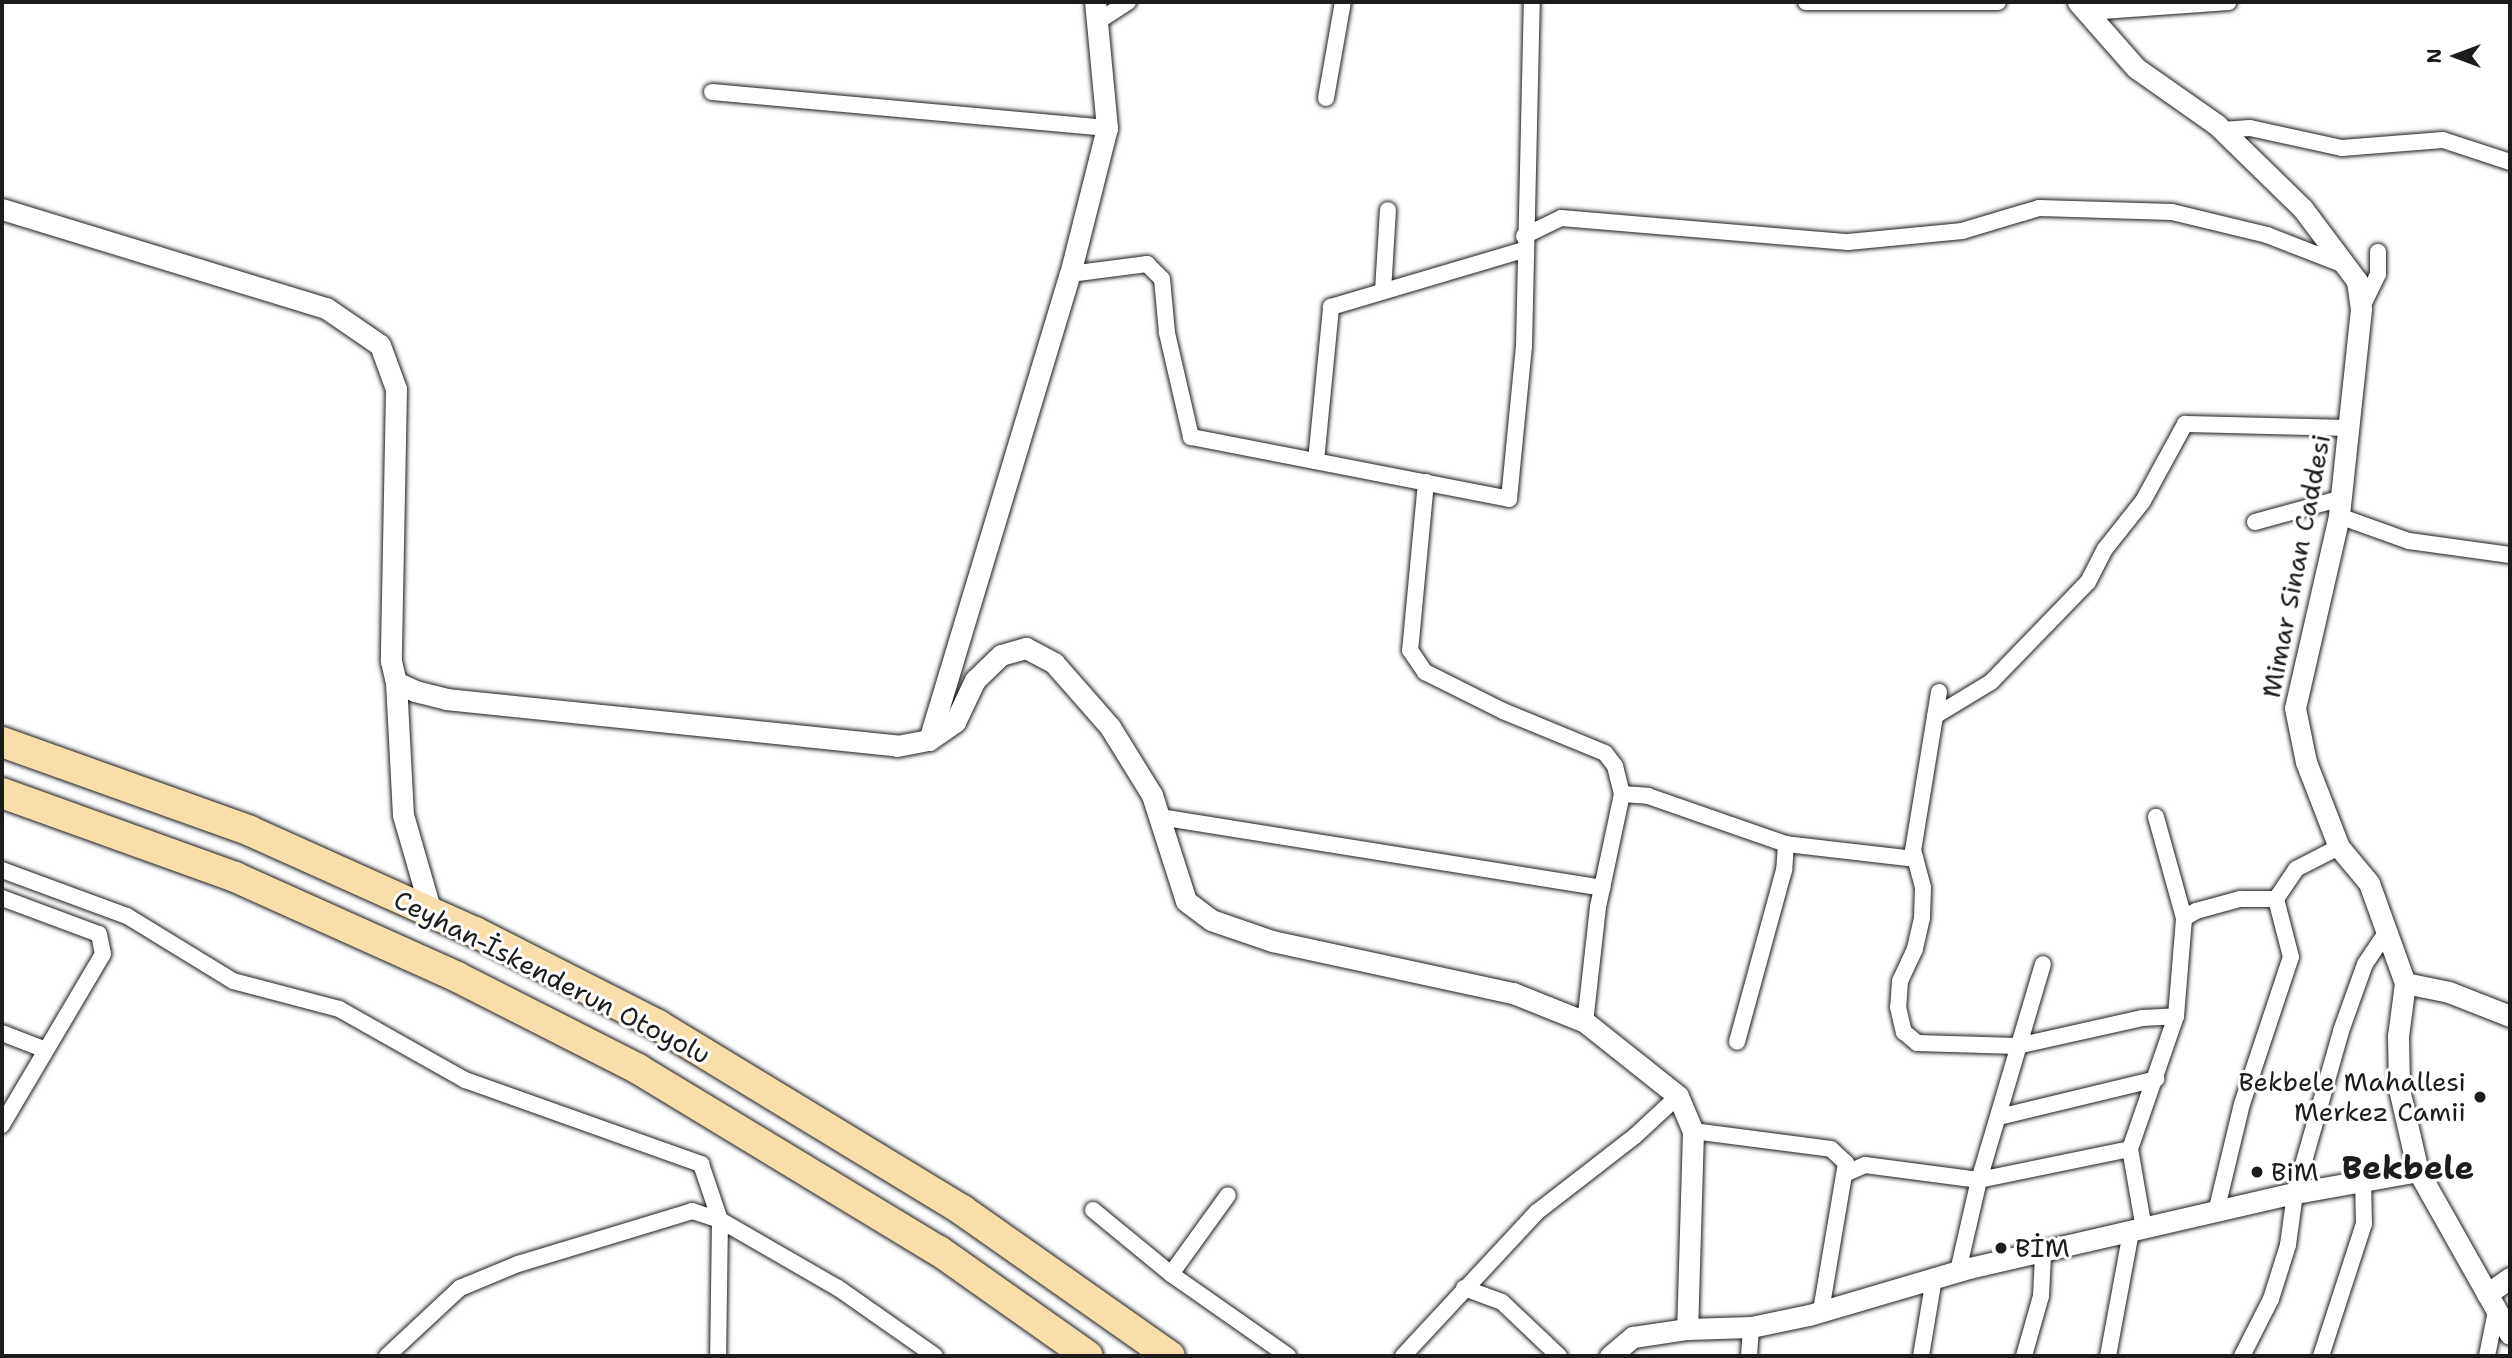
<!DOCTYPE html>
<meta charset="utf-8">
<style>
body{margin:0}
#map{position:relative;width:2512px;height:1358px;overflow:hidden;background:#fff;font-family:"Shantell Sans",sans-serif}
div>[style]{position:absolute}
.roads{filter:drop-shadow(0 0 2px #1c1c1c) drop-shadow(0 0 2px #1c1c1c)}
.minor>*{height:16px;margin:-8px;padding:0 8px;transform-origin:8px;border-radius:8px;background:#fff}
.tertiary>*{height:21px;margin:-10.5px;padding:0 10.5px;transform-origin:10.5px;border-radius:10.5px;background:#fff}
.motorway>*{height:30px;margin:-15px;padding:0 15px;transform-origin:15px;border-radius:15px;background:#f9deab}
.dots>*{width:19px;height:19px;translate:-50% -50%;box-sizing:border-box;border:4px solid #fff;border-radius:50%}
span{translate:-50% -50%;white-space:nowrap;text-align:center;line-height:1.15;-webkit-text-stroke:6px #fff;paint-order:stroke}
.street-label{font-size:26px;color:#1c1c1c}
.poi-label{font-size:26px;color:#1c1c1c}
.right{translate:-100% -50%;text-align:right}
.left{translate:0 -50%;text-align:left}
.district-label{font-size:33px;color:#1c1c1c;font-weight:700}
.frame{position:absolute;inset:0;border:4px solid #1c1c1c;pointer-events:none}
.north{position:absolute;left:2421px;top:21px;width:70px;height:70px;-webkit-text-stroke:5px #fff;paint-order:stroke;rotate:270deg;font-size:19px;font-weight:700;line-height:28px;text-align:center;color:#1c1c1c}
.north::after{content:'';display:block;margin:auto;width:24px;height:32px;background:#1c1c1c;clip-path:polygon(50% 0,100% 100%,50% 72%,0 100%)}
</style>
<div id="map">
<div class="roads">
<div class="minor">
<i style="left:1806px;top:2px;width:192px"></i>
<i style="left:2088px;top:12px;width:141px;rotate:-4.1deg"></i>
<i style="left:1097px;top:22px;width:37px;rotate:-33deg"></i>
<i style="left:712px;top:92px;width:397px;rotate:5.2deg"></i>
<i style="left:1326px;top:98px;width:97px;rotate:-80deg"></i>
<i style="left:2222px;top:130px;width:28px;rotate:-4deg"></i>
<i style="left:2250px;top:128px;width:94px;rotate:12.3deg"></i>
<i style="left:2342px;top:148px;width:101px;rotate:-4.5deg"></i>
<i style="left:2443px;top:140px;width:71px;rotate:18.2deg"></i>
<i style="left:1524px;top:236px;width:41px;rotate:-25.9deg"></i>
<i style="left:1561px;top:218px;width:288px;rotate:4.8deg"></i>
<i style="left:1848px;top:242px;width:115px;rotate:-5.5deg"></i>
<i style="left:1962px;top:231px;width:80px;rotate:-16.6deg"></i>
<i style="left:2039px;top:208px;width:133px;rotate:1.7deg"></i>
<i style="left:2172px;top:212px;width:98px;rotate:13.6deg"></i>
<i style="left:2267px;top:235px;width:83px;rotate:21.3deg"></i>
<i style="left:1070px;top:274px;width:78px;rotate:-7.4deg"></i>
<i style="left:1147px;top:264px;width:21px;rotate:45deg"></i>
<i style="left:1162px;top:279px;width:54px;rotate:84.7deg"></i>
<i style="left:1167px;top:333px;width:107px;rotate:77deg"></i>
<i style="left:1191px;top:437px;width:324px;rotate:11deg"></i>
<i style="left:1509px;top:499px;width:154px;rotate:-84.4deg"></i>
<i style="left:1524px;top:346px;width:344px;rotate:-88.7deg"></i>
<i style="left:1383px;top:291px;width:81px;rotate:-86.5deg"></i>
<i style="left:2361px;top:309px;width:39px;rotate:-64deg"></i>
<i style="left:2378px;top:274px;width:22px;rotate:-90deg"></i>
<i style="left:1316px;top:461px;width:155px;rotate:-84.4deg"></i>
<i style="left:1331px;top:307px;width:201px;rotate:-16.5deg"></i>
<i style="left:1426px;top:482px;width:169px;rotate:95.4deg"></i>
<i style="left:1410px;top:650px;width:27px;rotate:56deg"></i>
<i style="left:1425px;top:672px;width:87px;rotate:26.6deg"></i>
<i style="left:1503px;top:711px;width:110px;rotate:22.4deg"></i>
<i style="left:1605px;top:753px;width:16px;rotate:52deg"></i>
<i style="left:1615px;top:766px;width:29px;rotate:76deg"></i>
<i style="left:1622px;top:794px;width:116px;rotate:102deg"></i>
<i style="left:1598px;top:907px;width:116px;rotate:96.4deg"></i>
<i style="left:2339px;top:516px;width:74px;rotate:19.7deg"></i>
<i style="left:2409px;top:541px;width:102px;rotate:7.9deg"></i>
<i style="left:2255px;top:522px;width:90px;rotate:-15.4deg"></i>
<i style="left:1939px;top:692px;width:160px;rotate:99.3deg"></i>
<i style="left:1913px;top:850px;width:39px;rotate:75deg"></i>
<i style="left:1923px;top:888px;width:30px;rotate:92deg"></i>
<i style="left:1922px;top:918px;width:32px;rotate:103deg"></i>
<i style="left:1915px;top:949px;width:35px;rotate:115deg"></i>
<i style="left:1900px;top:981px;width:26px;rotate:94deg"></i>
<i style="left:1898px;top:1007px;width:26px;rotate:77deg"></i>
<i style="left:1904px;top:1032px;width:17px;rotate:40deg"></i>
<i style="left:1917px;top:1043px;width:100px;rotate:1.7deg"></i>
<i style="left:2017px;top:1046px;width:128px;rotate:-12.6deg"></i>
<i style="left:2142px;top:1018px;width:34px;rotate:-3deg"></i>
<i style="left:1935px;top:716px;width:66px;rotate:-31.3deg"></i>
<i style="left:1991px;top:682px;width:139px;rotate:-45.9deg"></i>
<i style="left:2088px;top:582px;width:37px;rotate:-63deg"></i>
<i style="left:2105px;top:549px;width:61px;rotate:-51.6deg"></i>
<i style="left:2143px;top:501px;width:88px;rotate:-61.4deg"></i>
<i style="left:2185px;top:424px;width:166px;rotate:1.4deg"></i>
<i style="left:1622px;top:794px;width:26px;rotate:4deg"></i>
<i style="left:1648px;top:796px;width:146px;rotate:19.2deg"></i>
<i style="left:1786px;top:844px;width:26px;rotate:94deg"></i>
<i style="left:1784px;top:870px;width:178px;rotate:105.3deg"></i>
<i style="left:1160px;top:817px;width:448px;rotate:9.1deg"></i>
<i style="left:1786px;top:844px;width:130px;rotate:6.6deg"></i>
<i style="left:2px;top:870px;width:133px;rotate:20.2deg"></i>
<i style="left:127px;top:916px;width:124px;rotate:31.5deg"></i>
<i style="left:233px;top:981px;width:110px;rotate:14.8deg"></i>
<i style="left:339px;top:1009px;width:145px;rotate:29.4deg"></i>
<i style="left:465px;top:1080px;width:251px;rotate:19.6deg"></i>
<i style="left:701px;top:1164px;width:59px;rotate:71.3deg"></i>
<i style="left:720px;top:1220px;width:136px;rotate:90.8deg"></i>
<i style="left:2px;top:898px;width:103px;rotate:20.4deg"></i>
<i style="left:99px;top:934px;width:20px;rotate:79deg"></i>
<i style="left:103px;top:954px;width:199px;rotate:120.6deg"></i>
<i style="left:2184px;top:918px;width:14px;rotate:-30deg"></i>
<i style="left:2196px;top:911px;width:46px;rotate:-15.3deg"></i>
<i style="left:2240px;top:899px;width:36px"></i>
<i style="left:2276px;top:899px;width:36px;rotate:-56deg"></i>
<i style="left:2296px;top:869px;width:48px;rotate:-27.1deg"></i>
<i style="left:2px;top:1033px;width:47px;rotate:21.1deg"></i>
<i style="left:1999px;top:1117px;width:162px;rotate:-13.6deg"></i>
<i style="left:1693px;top:1131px;width:139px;rotate:7.4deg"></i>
<i style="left:1831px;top:1149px;width:21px;rotate:43deg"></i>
<i style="left:1846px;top:1163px;width:150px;rotate:99.6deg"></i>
<i style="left:1847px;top:1173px;width:20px;rotate:-24deg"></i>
<i style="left:1865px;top:1165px;width:115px;rotate:7.5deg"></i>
<i style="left:1979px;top:1180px;width:154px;rotate:-11.6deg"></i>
<i style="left:1093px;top:1210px;width:101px;rotate:39.4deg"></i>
<i style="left:1171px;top:1274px;width:143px;rotate:35deg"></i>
<i style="left:2216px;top:1212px;width:111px;rotate:-76.5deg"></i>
<i style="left:2242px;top:1104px;width:155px;rotate:-71.6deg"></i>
<i style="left:2291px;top:957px;width:60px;rotate:-104.5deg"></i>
<i style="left:2144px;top:1229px;width:81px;rotate:-99.9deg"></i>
<i style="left:2130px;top:1149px;width:141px;rotate:-70.9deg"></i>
<i style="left:2176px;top:1016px;width:98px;rotate:-85.3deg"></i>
<i style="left:2184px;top:918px;width:105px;rotate:-105.5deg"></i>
<i style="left:1958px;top:1271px;width:93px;rotate:-77deg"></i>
<i style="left:1979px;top:1180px;width:225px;rotate:-73.5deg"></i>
<i style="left:1171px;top:1274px;width:97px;rotate:-54.2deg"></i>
<i style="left:1464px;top:1288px;width:40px;rotate:20.2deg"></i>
<i style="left:1502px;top:1302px;width:79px;rotate:43.5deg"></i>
<i style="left:387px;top:1356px;width:100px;rotate:-43deg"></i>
<i style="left:460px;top:1288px;width:63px;rotate:-22.5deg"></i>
<i style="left:518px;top:1264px;width:182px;rotate:-16.9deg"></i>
<i style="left:692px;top:1211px;width:29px;rotate:18deg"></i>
<i style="left:720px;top:1220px;width:136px;rotate:30deg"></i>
<i style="left:838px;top:1288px;width:118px;rotate:35deg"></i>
<i style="left:1403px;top:1356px;width:197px;rotate:-47.1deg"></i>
<i style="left:1537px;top:1212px;width:124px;rotate:-37.8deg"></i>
<i style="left:1635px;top:1136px;width:59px;rotate:-42.9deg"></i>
<i style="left:1749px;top:1356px;width:29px;rotate:-86deg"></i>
<i style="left:1921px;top:1356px;width:79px;rotate:-80.5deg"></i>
<i style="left:2024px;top:1356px;width:62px;rotate:-74.2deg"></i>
<i style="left:2041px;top:1296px;width:41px;rotate:-87.2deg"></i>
<i style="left:2108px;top:1356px;width:126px;rotate:-79.5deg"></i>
<i style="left:2242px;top:1356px;width:64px;rotate:-63deg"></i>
<i style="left:2271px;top:1299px;width:57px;rotate:-72.5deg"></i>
<i style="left:2288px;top:1245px;width:52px;rotate:-82.3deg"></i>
<i style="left:2295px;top:1193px;width:168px;rotate:-74.1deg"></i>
<i style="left:2341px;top:1031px;width:71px;rotate:-70.3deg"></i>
<i style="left:2365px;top:964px;width:41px;rotate:-55.9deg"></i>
<i style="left:2321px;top:1356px;width:139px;rotate:-72deg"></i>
<i style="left:2364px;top:1224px;width:43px;rotate:-91.3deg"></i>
<i style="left:2487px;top:1356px;width:46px;rotate:-78.7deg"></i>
</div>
<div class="tertiary">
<i style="left:2078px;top:2px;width:88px;rotate:48.7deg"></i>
<i style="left:2136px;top:68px;width:99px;rotate:35.1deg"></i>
<i style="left:2217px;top:125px;width:120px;rotate:44.3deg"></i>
<i style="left:2303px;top:209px;width:90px;rotate:53.1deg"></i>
<i style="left:2357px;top:281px;width:28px;rotate:82deg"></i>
<i style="left:2361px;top:309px;width:208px;rotate:96.1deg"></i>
<i style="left:2339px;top:516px;width:197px;rotate:102.9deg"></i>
<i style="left:2295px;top:708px;width:55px;rotate:78.5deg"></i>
<i style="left:2306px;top:762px;width:91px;rotate:68.8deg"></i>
<i style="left:2339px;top:847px;width:47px;rotate:50.2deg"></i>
<i style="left:2369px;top:883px;width:106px;rotate:70.2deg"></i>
<i style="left:2405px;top:983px;width:53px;rotate:97.5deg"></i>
<i style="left:2398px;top:1036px;width:53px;rotate:88.9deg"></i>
<i style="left:2399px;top:1089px;width:84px;rotate:77deg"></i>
<i style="left:2418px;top:1171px;width:187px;rotate:60.6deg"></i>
<i style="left:2px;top:209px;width:339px;rotate:17deg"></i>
<i style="left:326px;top:308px;width:65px;rotate:34.4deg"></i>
<i style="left:380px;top:345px;width:47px;rotate:70deg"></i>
<i style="left:396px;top:389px;width:272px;rotate:91.1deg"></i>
<i style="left:391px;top:661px;width:22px;rotate:77deg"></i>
<i style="left:396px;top:682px;width:21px;rotate:25deg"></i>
<i style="left:415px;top:691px;width:32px;rotate:14deg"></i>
<i style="left:446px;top:699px;width:453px;rotate:5.9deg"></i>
<i style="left:897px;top:746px;width:33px;rotate:-11deg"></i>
<i style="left:929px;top:740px;width:32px;rotate:-35deg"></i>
<i style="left:955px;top:722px;width:47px;rotate:-64.5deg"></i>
<i style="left:975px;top:680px;width:36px;rotate:-44deg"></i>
<i style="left:1001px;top:655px;width:26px;rotate:-16deg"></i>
<i style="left:1026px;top:648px;width:32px;rotate:28deg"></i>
<i style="left:1054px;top:663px;width:85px;rotate:48.8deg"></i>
<i style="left:1110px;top:727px;width:80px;rotate:58.3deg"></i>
<i style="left:1152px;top:795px;width:111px;rotate:72.2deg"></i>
<i style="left:1186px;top:901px;width:31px;rotate:37deg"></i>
<i style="left:1211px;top:920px;width:65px;rotate:19deg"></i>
<i style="left:1272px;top:941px;width:247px;rotate:12.2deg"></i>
<i style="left:1513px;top:993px;width:78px;rotate:21.9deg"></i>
<i style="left:1585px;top:1022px;width:119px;rotate:38.5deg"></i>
<i style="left:1678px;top:1096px;width:38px;rotate:67deg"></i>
<i style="left:1693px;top:1131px;width:198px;rotate:91.7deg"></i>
<i style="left:396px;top:682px;width:133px;rotate:87deg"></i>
<i style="left:403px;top:815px;width:101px;rotate:73.9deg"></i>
<i style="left:929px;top:740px;width:487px;rotate:-73.2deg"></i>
<i style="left:1070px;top:274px;width:151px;rotate:-75.8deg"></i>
<i style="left:1107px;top:128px;width:127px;rotate:-95.4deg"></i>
<i style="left:2405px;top:983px;width:45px;rotate:11.6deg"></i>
<i style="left:2449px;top:992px;width:66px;rotate:21.5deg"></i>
<i style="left:2487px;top:1294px;width:28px;rotate:-35deg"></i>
<i style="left:1610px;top:1356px;width:30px;rotate:-40deg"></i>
<i style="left:1633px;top:1337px;width:55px;rotate:-8.4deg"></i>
<i style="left:1687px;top:1329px;width:64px;rotate:-1.8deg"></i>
<i style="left:1751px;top:1327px;width:59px;rotate:-11.7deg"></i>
<i style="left:1809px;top:1315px;width:167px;rotate:-16.4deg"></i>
<i style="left:1969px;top:1268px;width:335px;rotate:-13deg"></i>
<i style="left:2295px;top:1193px;width:125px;rotate:-10.1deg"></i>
</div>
<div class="motorway">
<i style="left:2px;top:742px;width:263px;rotate:19.7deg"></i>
<i style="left:250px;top:831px;width:247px;rotate:24.2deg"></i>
<i style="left:475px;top:932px;width:205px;rotate:26.9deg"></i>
<i style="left:658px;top:1025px;width:356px;rotate:31.3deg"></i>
<i style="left:962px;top:1210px;width:254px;rotate:35.1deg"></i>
<i style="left:2px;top:793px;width:248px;rotate:19.8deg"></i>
<i style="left:235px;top:877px;width:243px;rotate:24.2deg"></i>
<i style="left:457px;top:977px;width:203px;rotate:26.9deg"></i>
<i style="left:638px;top:1069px;width:352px;rotate:31.2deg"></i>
<i style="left:939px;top:1251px;width:182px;rotate:35.2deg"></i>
</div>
</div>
<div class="dots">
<i style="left:2480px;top:1097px;background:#1c1c1c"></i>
<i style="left:2257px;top:1172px;background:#1c1c1c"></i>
<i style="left:2001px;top:1248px;background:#1c1c1c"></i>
</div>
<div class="street-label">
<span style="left:2296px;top:566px;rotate:-79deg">Mimar Sinan Caddesi</span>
<span style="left:552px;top:977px;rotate:27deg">Ceyhan-İskenderun Otoyolu</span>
</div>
<div class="poi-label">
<span class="right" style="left:2466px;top:1097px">Bekbele Mahallesi<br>Merkez Camii</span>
<span class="left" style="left:2271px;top:1172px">BiM</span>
<span class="left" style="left:2015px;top:1248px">BİM</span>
</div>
<div class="district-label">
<span style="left:2408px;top:1168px">Bekbele</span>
</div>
<div class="frame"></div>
<div class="north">N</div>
</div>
